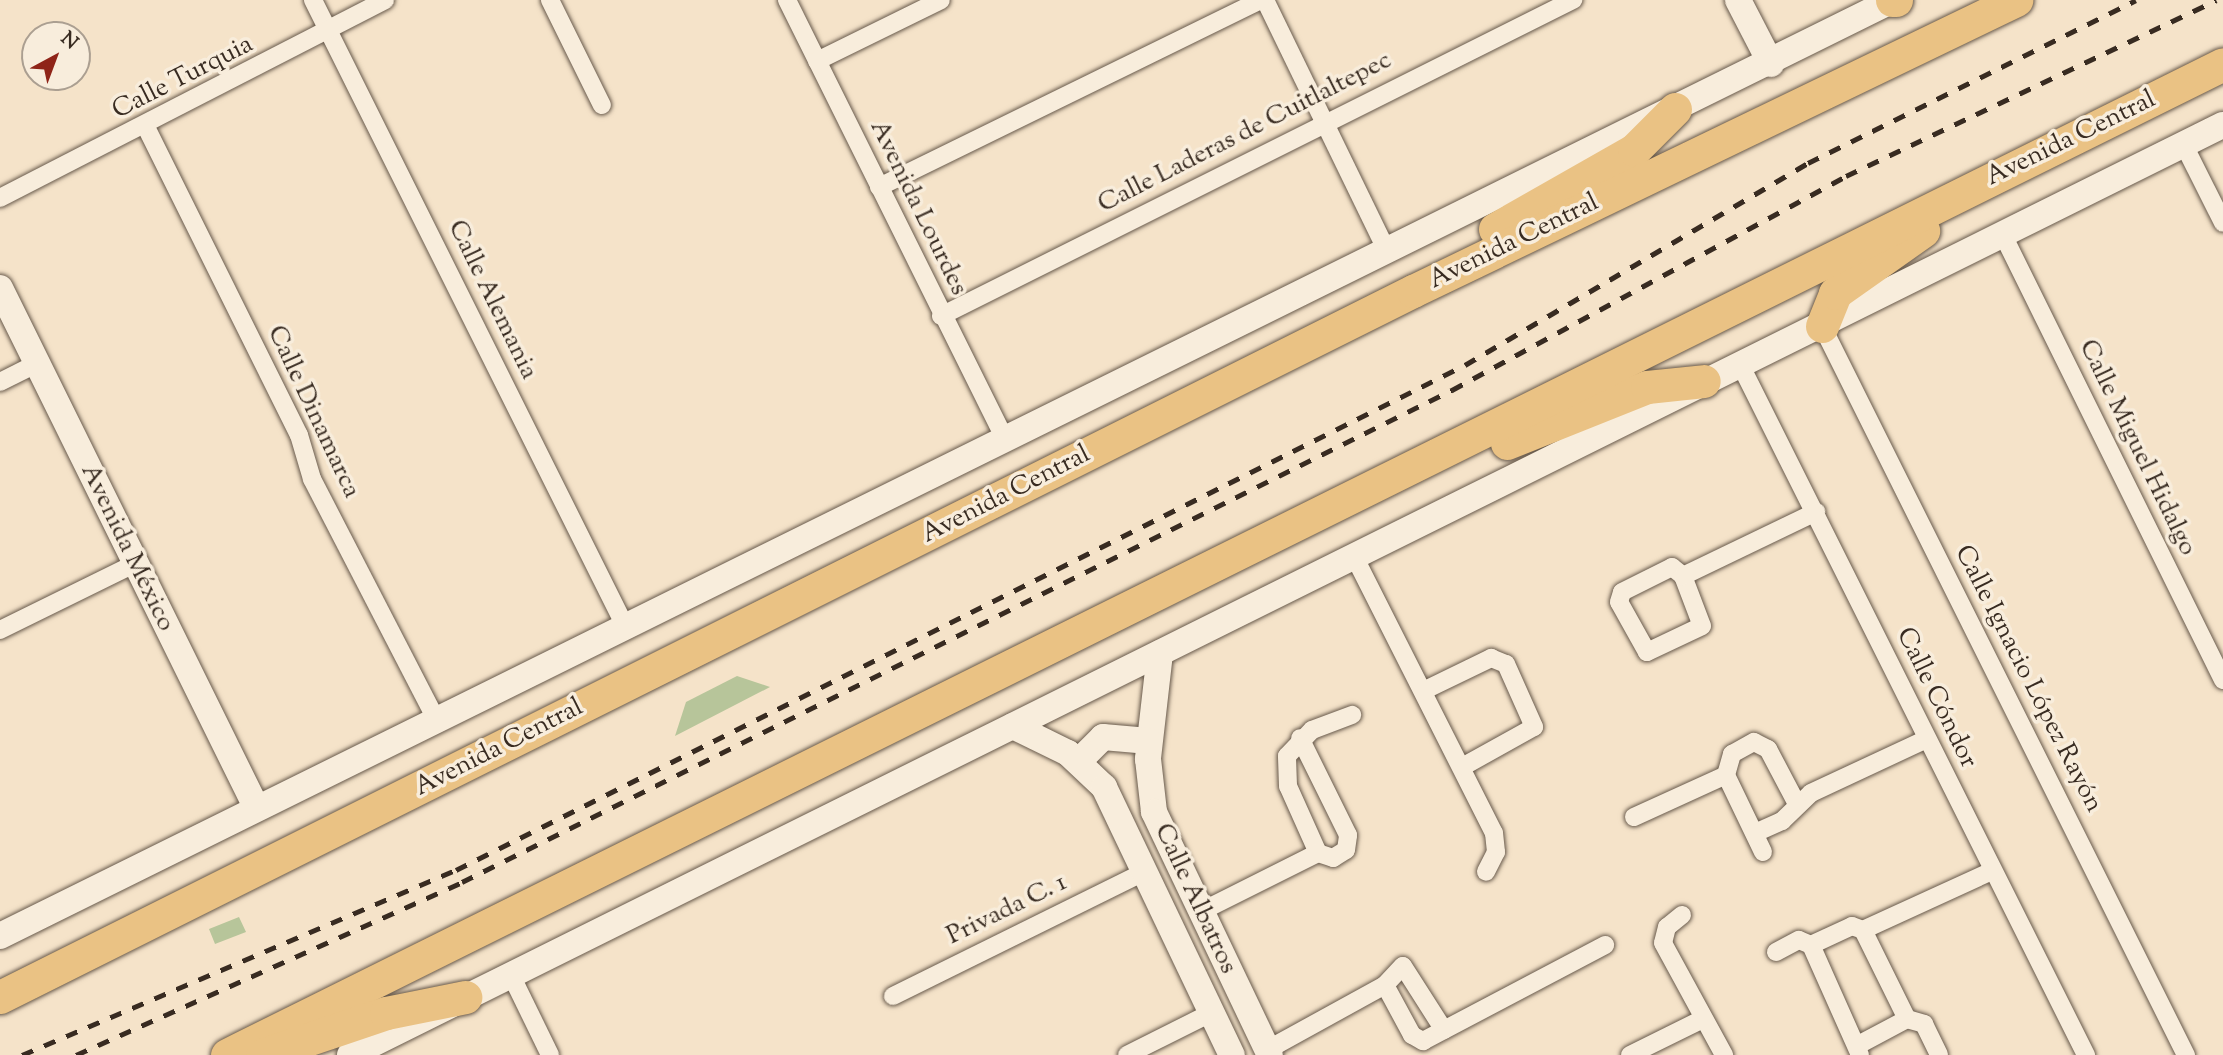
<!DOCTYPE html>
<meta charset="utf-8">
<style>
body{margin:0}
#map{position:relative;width:2223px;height:1055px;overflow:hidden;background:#f5e3c9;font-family:"Sorts Mill Goudy",serif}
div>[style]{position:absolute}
.green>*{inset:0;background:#b7c59a}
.roads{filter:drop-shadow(0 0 2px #67594b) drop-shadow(0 0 2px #67594b)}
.street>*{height:18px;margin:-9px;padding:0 9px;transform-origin:9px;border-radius:9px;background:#f8eddc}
.secondary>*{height:26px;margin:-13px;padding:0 13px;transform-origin:13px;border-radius:13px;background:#f8eddc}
.highway>*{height:33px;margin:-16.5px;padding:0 16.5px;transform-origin:16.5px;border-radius:16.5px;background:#eac284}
.rail>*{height:5px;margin-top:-2.5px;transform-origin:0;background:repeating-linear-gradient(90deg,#382b21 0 12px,transparent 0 24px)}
span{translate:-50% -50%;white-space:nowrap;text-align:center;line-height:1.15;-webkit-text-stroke:7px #f8eddc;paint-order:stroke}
.street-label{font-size:26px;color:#382b21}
.north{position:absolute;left:21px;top:21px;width:70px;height:70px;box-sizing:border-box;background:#f8eddc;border:2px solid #ab9f91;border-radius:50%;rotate:41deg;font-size:19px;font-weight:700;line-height:28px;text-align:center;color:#382b21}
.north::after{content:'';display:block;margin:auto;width:24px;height:32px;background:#8f2418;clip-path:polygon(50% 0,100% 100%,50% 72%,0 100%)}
</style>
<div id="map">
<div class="green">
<i style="clip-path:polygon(737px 676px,770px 687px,675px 736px,686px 702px)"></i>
<i style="clip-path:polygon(239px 917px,246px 932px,215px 944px,209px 929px)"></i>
</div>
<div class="roads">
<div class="street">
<i style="left:313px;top:0;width:697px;rotate:63.51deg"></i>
<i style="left:550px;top:0;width:117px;rotate:63.7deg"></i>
<i style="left:787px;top:0;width:489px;rotate:63.6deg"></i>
<i style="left:1265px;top:0;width:277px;rotate:64.1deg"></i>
<i style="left:817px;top:61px;width:138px;rotate:-26.2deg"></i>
<i style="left:146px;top:127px;width:344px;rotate:63.6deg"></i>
<i style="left:299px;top:435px;width:46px;rotate:73.5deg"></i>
<i style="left:312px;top:479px;width:268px;rotate:62.7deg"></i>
<i style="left:2184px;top:145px;width:87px;rotate:63.4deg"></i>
<i style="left:879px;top:187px;width:424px;rotate:-26.1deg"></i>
<i style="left:0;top:198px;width:433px;rotate:-27.2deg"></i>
<i style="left:2005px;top:239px;width:492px;rotate:63.7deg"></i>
<i style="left:941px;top:316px;width:707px;rotate:-26.57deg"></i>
<i style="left:1822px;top:326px;width:815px;rotate:63.47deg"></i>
<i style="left:1740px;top:364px;width:773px;rotate:63.4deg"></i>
<i style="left:0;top:382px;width:42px;rotate:-26.6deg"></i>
<i style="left:1355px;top:558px;width:308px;rotate:63.2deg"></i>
<i style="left:1494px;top:833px;width:19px;rotate:84deg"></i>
<i style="left:1496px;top:852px;width:22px;rotate:117deg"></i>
<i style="left:1683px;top:576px;width:53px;rotate:69.2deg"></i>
<i style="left:1702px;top:626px;width:61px;rotate:154.7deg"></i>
<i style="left:1647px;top:652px;width:57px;rotate:-119.2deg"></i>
<i style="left:1619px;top:602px;width:10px;rotate:-73deg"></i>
<i style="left:1622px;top:592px;width:56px;rotate:-26.6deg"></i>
<i style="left:1672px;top:567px;width:14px;rotate:39deg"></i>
<i style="left:1683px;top:576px;width:148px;rotate:-25.7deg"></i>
<i style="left:0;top:630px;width:149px;rotate:-26.2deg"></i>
<i style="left:1423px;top:691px;width:76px;rotate:-25.9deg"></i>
<i style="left:1491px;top:658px;width:16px;rotate:22deg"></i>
<i style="left:1506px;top:664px;width:69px;rotate:66deg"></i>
<i style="left:1534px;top:727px;width:80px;rotate:150.9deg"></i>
<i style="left:1634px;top:817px;width:101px;rotate:-24.5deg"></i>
<i style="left:1755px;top:833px;width:30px;rotate:-24deg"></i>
<i style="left:1782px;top:821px;width:40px;rotate:-44deg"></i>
<i style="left:1811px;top:793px;width:128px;rotate:-25deg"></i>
<i style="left:1763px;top:852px;width:85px;rotate:-115.7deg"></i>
<i style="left:1726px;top:775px;width:22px;rotate:-74deg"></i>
<i style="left:1732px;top:754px;width:25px;rotate:-29deg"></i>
<i style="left:1754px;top:742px;width:16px;rotate:27deg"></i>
<i style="left:1768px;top:749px;width:62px;rotate:62.2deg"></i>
<i style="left:1318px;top:853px;width:73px;rotate:-114.1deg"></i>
<i style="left:1288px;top:786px;width:30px;rotate:-92deg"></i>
<i style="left:1287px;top:756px;width:36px;rotate:-46deg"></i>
<i style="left:1312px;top:730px;width:43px;rotate:-20.6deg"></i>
<i style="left:1200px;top:912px;width:132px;rotate:-26.6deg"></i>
<i style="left:1318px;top:853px;width:16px;rotate:18deg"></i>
<i style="left:1333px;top:858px;width:15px;rotate:-32deg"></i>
<i style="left:1346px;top:850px;width:15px;rotate:-82deg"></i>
<i style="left:1348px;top:835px;width:108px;rotate:-116.3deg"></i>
<i style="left:1682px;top:915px;width:19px;rotate:141deg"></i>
<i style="left:1667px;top:927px;width:16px;rotate:104deg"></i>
<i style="left:1663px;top:943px;width:128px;rotate:61.4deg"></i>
<i style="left:1863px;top:930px;width:99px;rotate:63.7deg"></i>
<i style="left:1907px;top:1019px;width:18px;rotate:16deg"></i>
<i style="left:1924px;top:1024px;width:34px;rotate:64deg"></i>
<i style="left:1811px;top:945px;width:45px;rotate:-24.9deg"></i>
<i style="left:1852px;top:926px;width:12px;rotate:20deg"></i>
<i style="left:1863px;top:930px;width:142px;rotate:-24.6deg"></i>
<i style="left:1776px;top:952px;width:26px;rotate:-28deg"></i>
<i style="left:1799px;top:940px;width:13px;rotate:23deg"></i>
<i style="left:1811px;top:945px;width:120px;rotate:66deg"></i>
<i style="left:512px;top:977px;width:87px;rotate:64deg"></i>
<i style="left:1385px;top:985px;width:57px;rotate:61.6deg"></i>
<i style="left:1412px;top:1035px;width:13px;rotate:29deg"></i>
<i style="left:1423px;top:1041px;width:206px;rotate:-27.8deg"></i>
<i style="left:893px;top:996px;width:280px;rotate:-26.3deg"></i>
<i style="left:1860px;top:1044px;width:53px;rotate:-28deg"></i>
<i style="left:1267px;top:1050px;width:135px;rotate:-28.8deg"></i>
<i style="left:1385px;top:985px;width:26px;rotate:-47deg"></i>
<i style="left:1403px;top:966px;width:76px;rotate:57.4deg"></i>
<i style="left:1127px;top:1055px;width:94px;rotate:-26.6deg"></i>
<i style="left:1630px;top:1055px;width:81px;rotate:-26.3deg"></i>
</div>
<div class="secondary">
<i style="left:1738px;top:0;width:72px;rotate:62.7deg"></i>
<i style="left:0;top:288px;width:579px;rotate:63.74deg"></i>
<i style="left:1160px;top:653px;width:107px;rotate:96.5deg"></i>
<i style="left:1148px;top:759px;width:53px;rotate:83.5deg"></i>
<i style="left:1154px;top:812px;width:269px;rotate:64.5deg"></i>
<i style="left:1013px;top:726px;width:61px;rotate:26.1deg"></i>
<i style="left:1068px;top:753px;width:50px;rotate:43.4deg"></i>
<i style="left:1104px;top:787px;width:297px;rotate:64.5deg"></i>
<i style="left:1079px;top:761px;width:34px;rotate:-45deg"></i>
<i style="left:1103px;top:737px;width:46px;rotate:5deg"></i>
<i style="left:0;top:936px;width:2112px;rotate:-26.31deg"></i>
<i style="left:350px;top:1055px;width:2091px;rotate:-26.41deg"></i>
</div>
<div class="highway">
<i style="left:1892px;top:0;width:4px"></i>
<i style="left:1495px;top:229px;width:160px;rotate:-29.6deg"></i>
<i style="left:1634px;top:150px;width:58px;rotate:-45deg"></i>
<i style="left:1822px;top:326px;width:35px;rotate:-68deg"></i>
<i style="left:1835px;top:293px;width:108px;rotate:-35.2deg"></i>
<i style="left:1507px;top:443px;width:151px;rotate:-21.8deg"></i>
<i style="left:1647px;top:387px;width:57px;rotate:-6deg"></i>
<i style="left:0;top:997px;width:1580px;rotate:-26.55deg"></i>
<i style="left:1413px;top:291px;width:670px;rotate:-25.76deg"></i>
<i style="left:227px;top:1055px;width:2228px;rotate:-26.4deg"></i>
<i style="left:262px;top:1055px;width:131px;rotate:-18.7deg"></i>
<i style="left:386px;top:1013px;width:81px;rotate:-11.4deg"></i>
</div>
</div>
<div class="rail">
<i style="left:22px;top:1055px;width:472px;rotate:-23.1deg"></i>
<i style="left:456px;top:870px;width:1128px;rotate:-26.59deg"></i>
<i style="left:1465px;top:365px;width:398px;rotate:-30.5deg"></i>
<i style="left:1808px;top:163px;width:366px;rotate:-26.4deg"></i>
<i style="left:76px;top:1055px;width:423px;rotate:-24.1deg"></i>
<i style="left:462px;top:882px;width:1106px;rotate:-26.43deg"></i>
<i style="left:1452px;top:390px;width:448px;rotate:-28.5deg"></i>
<i style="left:1846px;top:176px;width:410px;rotate:-25.4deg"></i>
</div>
<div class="street-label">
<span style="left:183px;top:78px;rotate:-27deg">Calle Turquia</span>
<span style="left:1245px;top:133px;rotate:-27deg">Calle Laderas de Cuitlaltepec</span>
<span style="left:2071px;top:139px;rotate:-26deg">Avenida Central</span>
<span style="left:918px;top:208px;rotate:64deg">Avenida Lourdes</span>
<span style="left:1514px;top:242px;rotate:-26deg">Avenida Central</span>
<span style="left:492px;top:300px;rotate:64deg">Calle Alemania</span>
<span style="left:313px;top:412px;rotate:65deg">Calle Dinamarca</span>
<span style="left:2137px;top:448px;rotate:64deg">Calle Miguel Hidalgo</span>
<span style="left:1006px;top:495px;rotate:-27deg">Avenida Central</span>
<span style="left:127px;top:548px;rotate:64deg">Avenida México</span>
<span style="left:2028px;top:679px;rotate:63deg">Calle Ignacio López Rayón</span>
<span style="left:1936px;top:698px;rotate:64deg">Calle Cóndor</span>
<span style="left:499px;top:748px;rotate:-27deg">Avenida Central</span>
<span style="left:1195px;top:899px;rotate:65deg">Calle Albatros</span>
<span style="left:1007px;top:910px;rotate:-26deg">Privada C. 1</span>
</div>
<div class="north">N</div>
</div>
